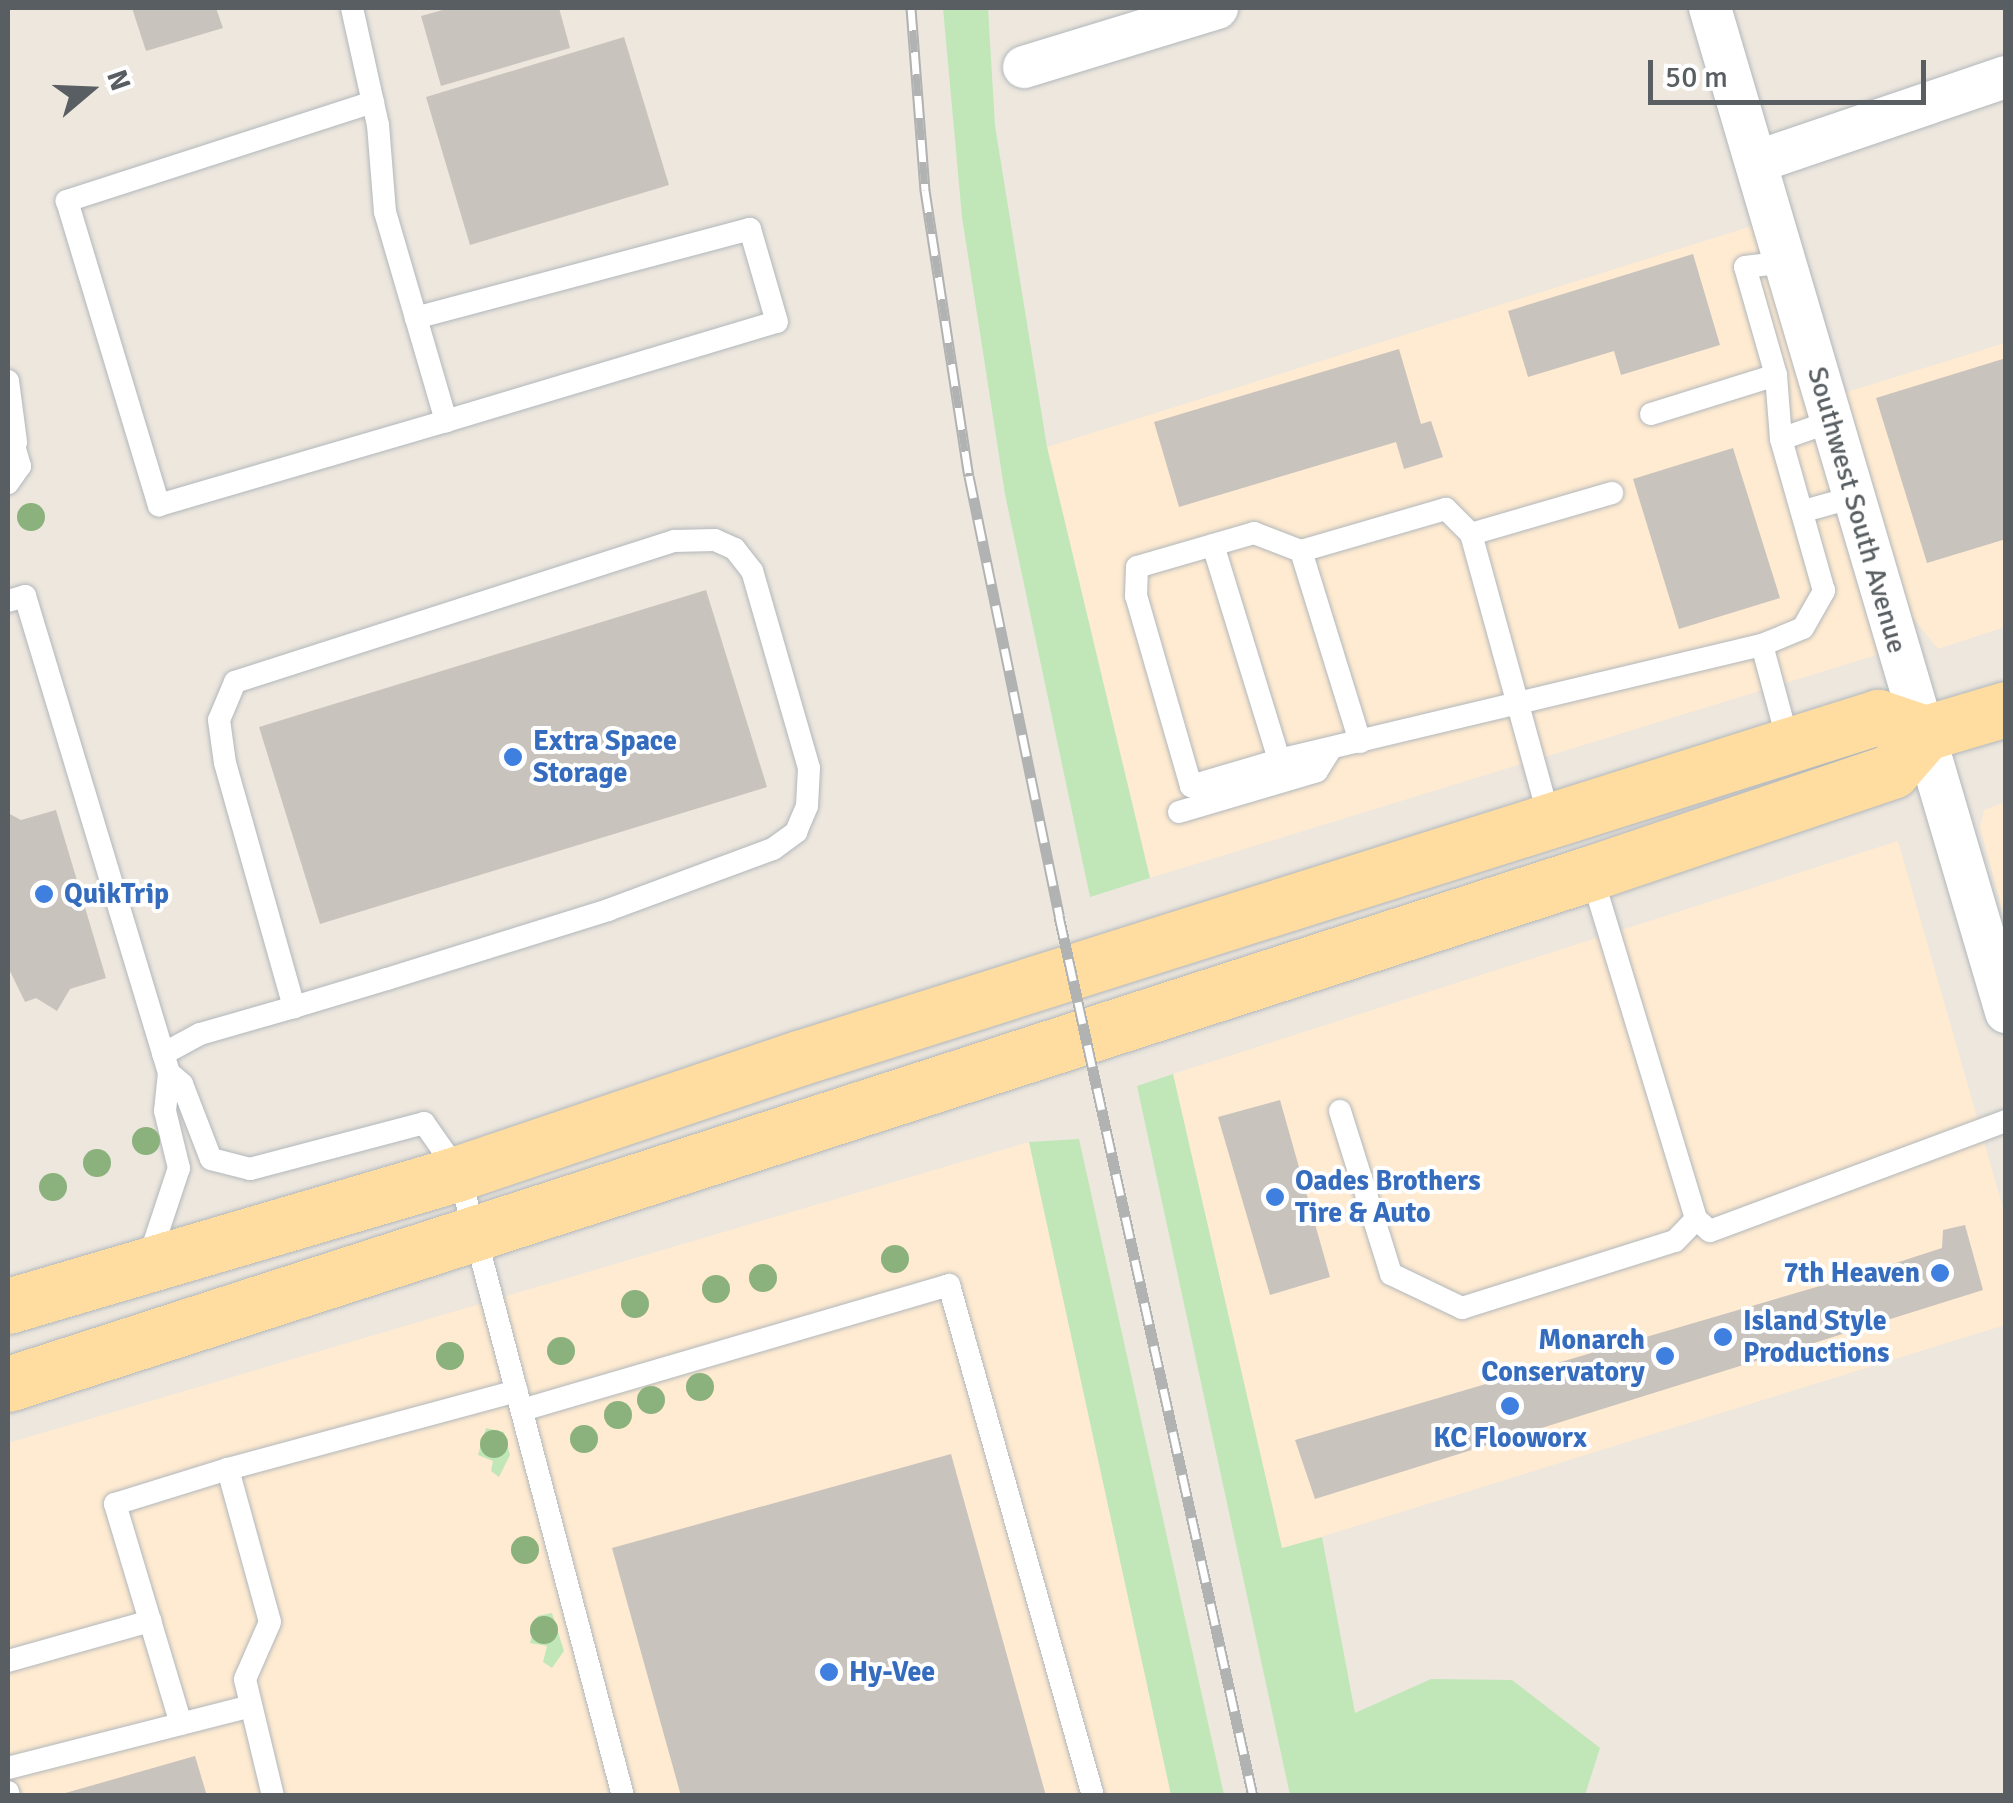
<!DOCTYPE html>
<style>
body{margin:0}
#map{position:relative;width:2013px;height:1803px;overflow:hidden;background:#ede7de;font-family:Signika,sans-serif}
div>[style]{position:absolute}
.commercial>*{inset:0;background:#ffebd1}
.green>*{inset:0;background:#c1e7b8}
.building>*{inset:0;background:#c9c3bd}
.roads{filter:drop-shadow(0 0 2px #b2b7bb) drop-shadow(0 0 2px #b2b7bb)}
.lane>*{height:22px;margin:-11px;padding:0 11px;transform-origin:11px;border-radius:11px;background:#fff}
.street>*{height:42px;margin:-21px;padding:0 21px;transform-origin:21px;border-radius:21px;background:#fff}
.primary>*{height:55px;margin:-27.5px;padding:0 27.5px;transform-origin:27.5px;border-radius:27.5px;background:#ffdda1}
.rail>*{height:11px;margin-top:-5.5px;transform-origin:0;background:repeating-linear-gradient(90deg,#fff 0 22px,#b1b2b2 0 44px);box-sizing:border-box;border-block:2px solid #b1b2b2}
.trees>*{width:28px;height:28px;margin:-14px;border-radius:50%;background:#8bb17d}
.dots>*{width:28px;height:28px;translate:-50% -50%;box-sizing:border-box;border:5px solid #fff;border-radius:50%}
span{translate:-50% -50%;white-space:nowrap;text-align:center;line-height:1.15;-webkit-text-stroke:8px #fff;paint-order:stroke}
.street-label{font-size:28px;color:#585e61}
.shop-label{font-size:28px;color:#366cbe;font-weight:700}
.left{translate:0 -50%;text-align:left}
.right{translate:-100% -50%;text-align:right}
.frame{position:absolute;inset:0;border:10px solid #585e61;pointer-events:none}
.north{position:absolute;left:40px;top:40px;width:100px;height:100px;-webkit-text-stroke:8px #fff;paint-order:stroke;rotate:71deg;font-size:28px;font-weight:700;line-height:40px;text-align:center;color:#585e61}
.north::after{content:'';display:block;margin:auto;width:35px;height:45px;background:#585e61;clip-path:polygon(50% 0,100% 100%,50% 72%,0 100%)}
.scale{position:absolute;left:1648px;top:60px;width:278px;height:45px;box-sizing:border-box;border:5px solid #585e61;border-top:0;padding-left:12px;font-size:30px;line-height:35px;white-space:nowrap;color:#585e61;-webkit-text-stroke:8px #fff;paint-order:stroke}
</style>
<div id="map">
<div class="commercial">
<i style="clip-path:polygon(1752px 226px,1880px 654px,1150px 878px,1047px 447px)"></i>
<i style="clip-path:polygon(2005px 343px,2005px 627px,1938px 649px,1908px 612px,1837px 395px)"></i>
<i style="clip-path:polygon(2005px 802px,2006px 802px,2005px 920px,1980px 827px,1984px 810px)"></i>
<i style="clip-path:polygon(1898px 841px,2005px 1215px,2005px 1325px,1282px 1549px,1173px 1074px)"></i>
<i style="clip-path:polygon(1029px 1142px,1171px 1795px,8px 1796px,8px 1443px)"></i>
</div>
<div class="green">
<i style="clip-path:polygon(943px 8px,988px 8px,995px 126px,1047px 447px,1150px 878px,1090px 897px,1005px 494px,962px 217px)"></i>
<i style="clip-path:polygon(1173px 1074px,1282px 1548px,1322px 1537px,1355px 1713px,1431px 1679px,1512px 1680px,1600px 1748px,1585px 1795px,1290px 1795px,1137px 1086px)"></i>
<i style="clip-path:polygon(1079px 1139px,1224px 1795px,1171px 1795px,1029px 1142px)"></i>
<i style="clip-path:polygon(486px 1428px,504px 1432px,510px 1455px,499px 1477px,491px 1471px,493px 1461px,478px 1455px)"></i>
<i style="clip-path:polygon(552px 1613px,564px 1651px,552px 1668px,543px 1662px,547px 1646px,530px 1643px,537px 1616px)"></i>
</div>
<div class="building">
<i style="clip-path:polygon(132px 8px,216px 8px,223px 28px,146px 51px)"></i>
<i style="clip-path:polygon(450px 8px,559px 8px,570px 48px,441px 86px,421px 16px)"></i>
<i style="clip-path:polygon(624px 37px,669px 185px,470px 245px,426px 97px)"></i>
<i style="clip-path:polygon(1693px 254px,1720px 345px,1621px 375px,1614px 351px,1528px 377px,1508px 311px)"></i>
<i style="clip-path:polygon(1399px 349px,1421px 424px,1431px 421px,1443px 457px,1404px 469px,1396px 442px,1179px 507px,1154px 422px)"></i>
<i style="clip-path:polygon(2006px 358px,2006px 539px,1927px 563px,1876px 398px)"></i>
<i style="clip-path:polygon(1733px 448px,1780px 598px,1679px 629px,1633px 479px)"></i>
<i style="clip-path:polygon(706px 590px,767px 787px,320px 924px,259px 727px)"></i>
<i style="clip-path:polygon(56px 810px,106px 978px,70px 989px,57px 1011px,36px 998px,25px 1002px,8px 967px,8px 813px,21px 820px)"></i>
<i style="clip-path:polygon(1280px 1100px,1330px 1277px,1270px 1295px,1218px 1117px)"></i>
<i style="clip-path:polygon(1965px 1225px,1983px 1290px,1315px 1499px,1295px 1440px,1871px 1271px,1942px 1248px,1943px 1230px)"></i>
<i style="clip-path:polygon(951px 1454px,1046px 1796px,681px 1796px,612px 1548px)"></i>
<i style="clip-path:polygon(195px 1756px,207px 1796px,63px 1796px,62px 1794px)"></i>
</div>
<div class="roads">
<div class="lane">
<i style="left:352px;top:8px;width:120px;rotate:77.5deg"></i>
<i style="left:378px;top:125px;width:87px;rotate:85.4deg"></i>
<i style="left:385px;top:212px;width:218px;rotate:73.7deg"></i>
<i style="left:446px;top:421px;width:345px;rotate:-16.7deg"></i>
<i style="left:777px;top:322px;width:97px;rotate:-106.2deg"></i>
<i style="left:750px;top:229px;width:346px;rotate:165.1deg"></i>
<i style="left:373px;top:102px;width:322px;rotate:162.1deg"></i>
<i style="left:67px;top:201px;width:318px;rotate:73.2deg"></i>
<i style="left:159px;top:505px;width:299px;rotate:-16.3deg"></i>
<i style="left:8px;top:381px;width:62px;rotate:82.5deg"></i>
<i style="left:1651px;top:414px;width:131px;rotate:-17.3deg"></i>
<i style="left:8px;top:425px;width:43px;rotate:73.7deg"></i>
<i style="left:20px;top:466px;width:21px;rotate:125deg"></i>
<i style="left:1781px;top:439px;width:54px;rotate:-19.4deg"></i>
<i style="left:1804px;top:511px;width:52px;rotate:-15.6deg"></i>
<i style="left:1471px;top:534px;width:147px;rotate:-16.2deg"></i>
<i style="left:1213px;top:545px;width:225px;rotate:72.9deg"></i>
<i style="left:1279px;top:760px;width:92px;rotate:163.5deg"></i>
<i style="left:1191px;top:786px;width:198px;rotate:-106.1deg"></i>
<i style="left:1136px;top:596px;width:29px;rotate:-88deg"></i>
<i style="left:1137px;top:567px;width:122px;rotate:-16.2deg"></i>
<i style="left:1254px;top:533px;width:50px;rotate:21deg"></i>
<i style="left:1301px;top:551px;width:151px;rotate:-16.2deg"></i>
<i style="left:1446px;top:509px;width:35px;rotate:45deg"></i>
<i style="left:1471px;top:534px;width:297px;rotate:74.6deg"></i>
<i style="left:1301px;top:551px;width:200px;rotate:72.8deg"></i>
<i style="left:8px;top:601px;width:18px;rotate:-16deg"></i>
<i style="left:25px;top:596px;width:498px;rotate:73.2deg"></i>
<i style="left:169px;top:1073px;width:38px;rotate:96deg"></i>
<i style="left:165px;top:1111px;width:59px;rotate:76.2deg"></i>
<i style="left:179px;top:1168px;width:98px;rotate:108.4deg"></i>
<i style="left:1762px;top:645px;width:104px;rotate:74.9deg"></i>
<i style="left:1279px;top:760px;width:497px;rotate:-13.4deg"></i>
<i style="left:1762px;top:645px;width:44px;rotate:-22.5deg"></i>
<i style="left:1803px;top:628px;width:43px;rotate:-60.4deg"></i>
<i style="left:1824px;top:591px;width:158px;rotate:-105.8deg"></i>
<i style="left:1781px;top:439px;width:64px;rotate:-94.5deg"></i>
<i style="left:1776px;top:375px;width:112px;rotate:-106deg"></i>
<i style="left:1745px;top:267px;width:40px;rotate:-7.1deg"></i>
<i style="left:1179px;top:812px;width:144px;rotate:-16.5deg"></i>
<i style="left:1317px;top:771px;width:26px;rotate:-58deg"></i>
<i style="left:1591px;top:873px;width:362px;rotate:73.1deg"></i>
<i style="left:1696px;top:1219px;width:18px;rotate:41deg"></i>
<i style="left:1710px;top:1231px;width:316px;rotate:-20.4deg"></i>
<i style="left:163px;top:1054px;width:42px;rotate:-28.4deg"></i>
<i style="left:200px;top:1034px;width:98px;rotate:-16deg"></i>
<i style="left:294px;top:1007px;width:97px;rotate:-16.8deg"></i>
<i style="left:387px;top:979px;width:232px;rotate:-17.3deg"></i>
<i style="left:608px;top:910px;width:176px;rotate:-20.3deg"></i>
<i style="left:773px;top:849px;width:29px;rotate:-36deg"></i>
<i style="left:796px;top:832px;width:28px;rotate:-67deg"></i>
<i style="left:807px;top:806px;width:38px;rotate:-87deg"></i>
<i style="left:809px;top:768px;width:205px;rotate:-106.1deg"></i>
<i style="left:752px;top:571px;width:28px;rotate:-128deg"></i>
<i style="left:735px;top:549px;width:22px;rotate:-156deg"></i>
<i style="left:715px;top:540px;width:41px;rotate:178.6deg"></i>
<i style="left:674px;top:541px;width:461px;rotate:162.2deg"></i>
<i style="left:235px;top:682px;width:41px;rotate:112.8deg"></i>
<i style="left:219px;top:720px;width:43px;rotate:82.1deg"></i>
<i style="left:225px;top:763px;width:254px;rotate:74.2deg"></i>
<i style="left:169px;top:1073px;width:17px;rotate:40deg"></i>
<i style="left:182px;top:1084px;width:80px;rotate:68.9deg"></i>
<i style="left:211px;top:1159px;width:40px;rotate:14.4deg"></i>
<i style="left:250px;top:1169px;width:180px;rotate:-14.8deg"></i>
<i style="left:424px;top:1123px;width:61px;rotate:55deg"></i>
<i style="left:459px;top:1173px;width:644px;rotate:75.25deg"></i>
<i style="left:1340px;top:1111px;width:171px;rotate:72.6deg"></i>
<i style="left:1391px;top:1274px;width:79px;rotate:25.6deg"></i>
<i style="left:1462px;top:1308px;width:223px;rotate:-17.5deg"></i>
<i style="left:1675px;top:1241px;width:30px;rotate:-46deg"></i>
<i style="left:522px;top:1410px;width:445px;rotate:-16.3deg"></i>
<i style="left:949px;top:1285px;width:531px;rotate:74.26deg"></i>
<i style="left:8px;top:1661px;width:148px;rotate:-15.7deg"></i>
<i style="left:181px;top:1724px;width:230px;rotate:-106.7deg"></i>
<i style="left:115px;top:1504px;width:118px;rotate:-17.2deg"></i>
<i style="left:8px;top:1768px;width:251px;rotate:-14.3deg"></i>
<i style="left:8px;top:1792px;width:4px;rotate:76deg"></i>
<i style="left:273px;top:1796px;width:120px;rotate:-103.5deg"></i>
<i style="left:245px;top:1679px;width:62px;rotate:-66.3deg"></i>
<i style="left:270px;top:1622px;width:159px;rotate:-105.4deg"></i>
<i style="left:228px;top:1469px;width:299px;rotate:-15.1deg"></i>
</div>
<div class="street">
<i style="left:1710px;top:8px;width:1047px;rotate:73.57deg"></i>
<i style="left:1024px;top:67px;width:202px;rotate:-17deg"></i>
<i style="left:1756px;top:162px;width:264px;rotate:-18.8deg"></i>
</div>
<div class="primary">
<i style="left:8px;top:1306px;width:470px;rotate:-16.4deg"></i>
<i style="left:459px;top:1173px;width:359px;rotate:-18.7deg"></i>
<i style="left:799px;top:1058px;width:1132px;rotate:-17.54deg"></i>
<i style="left:1878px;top:717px;width:50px;rotate:18.8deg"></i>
<i style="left:8px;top:1384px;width:1663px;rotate:-17.89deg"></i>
<i style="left:1591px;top:873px;width:318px;rotate:-18.7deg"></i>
<i style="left:1892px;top:771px;width:50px;rotate:-49deg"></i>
<i style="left:1925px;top:733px;width:84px;rotate:-16.5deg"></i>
</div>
</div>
<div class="rail">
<i style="left:911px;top:8px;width:183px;rotate:85.6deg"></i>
<i style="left:925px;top:190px;width:289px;rotate:81.3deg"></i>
<i style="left:969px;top:476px;width:449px;rotate:78.4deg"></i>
<i style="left:1059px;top:916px;width:901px;rotate:77.57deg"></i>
</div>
<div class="trees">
<i style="left:31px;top:517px"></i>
<i style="left:146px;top:1141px"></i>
<i style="left:97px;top:1163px"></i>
<i style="left:53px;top:1187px"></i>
<i style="left:895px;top:1259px"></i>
<i style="left:763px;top:1278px"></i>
<i style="left:716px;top:1289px"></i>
<i style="left:635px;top:1304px"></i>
<i style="left:561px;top:1351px"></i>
<i style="left:450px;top:1356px"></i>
<i style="left:700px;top:1387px"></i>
<i style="left:651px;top:1400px"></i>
<i style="left:618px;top:1415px"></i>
<i style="left:584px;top:1439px"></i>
<i style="left:494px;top:1444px"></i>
<i style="left:525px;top:1550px"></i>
<i style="left:544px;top:1630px"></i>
</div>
<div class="dots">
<i style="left:513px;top:757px;background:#3f7fe0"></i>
<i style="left:44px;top:894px;background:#3f7fe0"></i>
<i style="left:1275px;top:1197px;background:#3f7fe0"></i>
<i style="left:1940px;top:1273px;background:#3f7fe0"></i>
<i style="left:1723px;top:1337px;background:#3f7fe0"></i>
<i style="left:1665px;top:1356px;background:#3f7fe0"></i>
<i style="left:1510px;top:1406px;background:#3f7fe0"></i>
<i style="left:829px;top:1672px;background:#3f7fe0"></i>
</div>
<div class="street-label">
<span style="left:1857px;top:510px;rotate:74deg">Southwest South Avenue</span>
</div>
<div class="shop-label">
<span class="left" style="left:533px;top:757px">Extra Space<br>Storage</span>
<span class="left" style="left:64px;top:894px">QuikTrip</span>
<span class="left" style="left:1295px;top:1197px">Oades Brothers<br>Tire &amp; Auto</span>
<span class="right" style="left:1920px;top:1273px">7th Heaven</span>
<span class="left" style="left:1743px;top:1337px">Island Style<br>Productions</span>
<span class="right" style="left:1645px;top:1356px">Monarch<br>Conservatory</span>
<span style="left:1510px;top:1438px">KC Flooworx</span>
<span class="left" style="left:849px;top:1672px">Hy-Vee</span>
</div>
<div class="frame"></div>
<div class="north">N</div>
<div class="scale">50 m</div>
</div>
